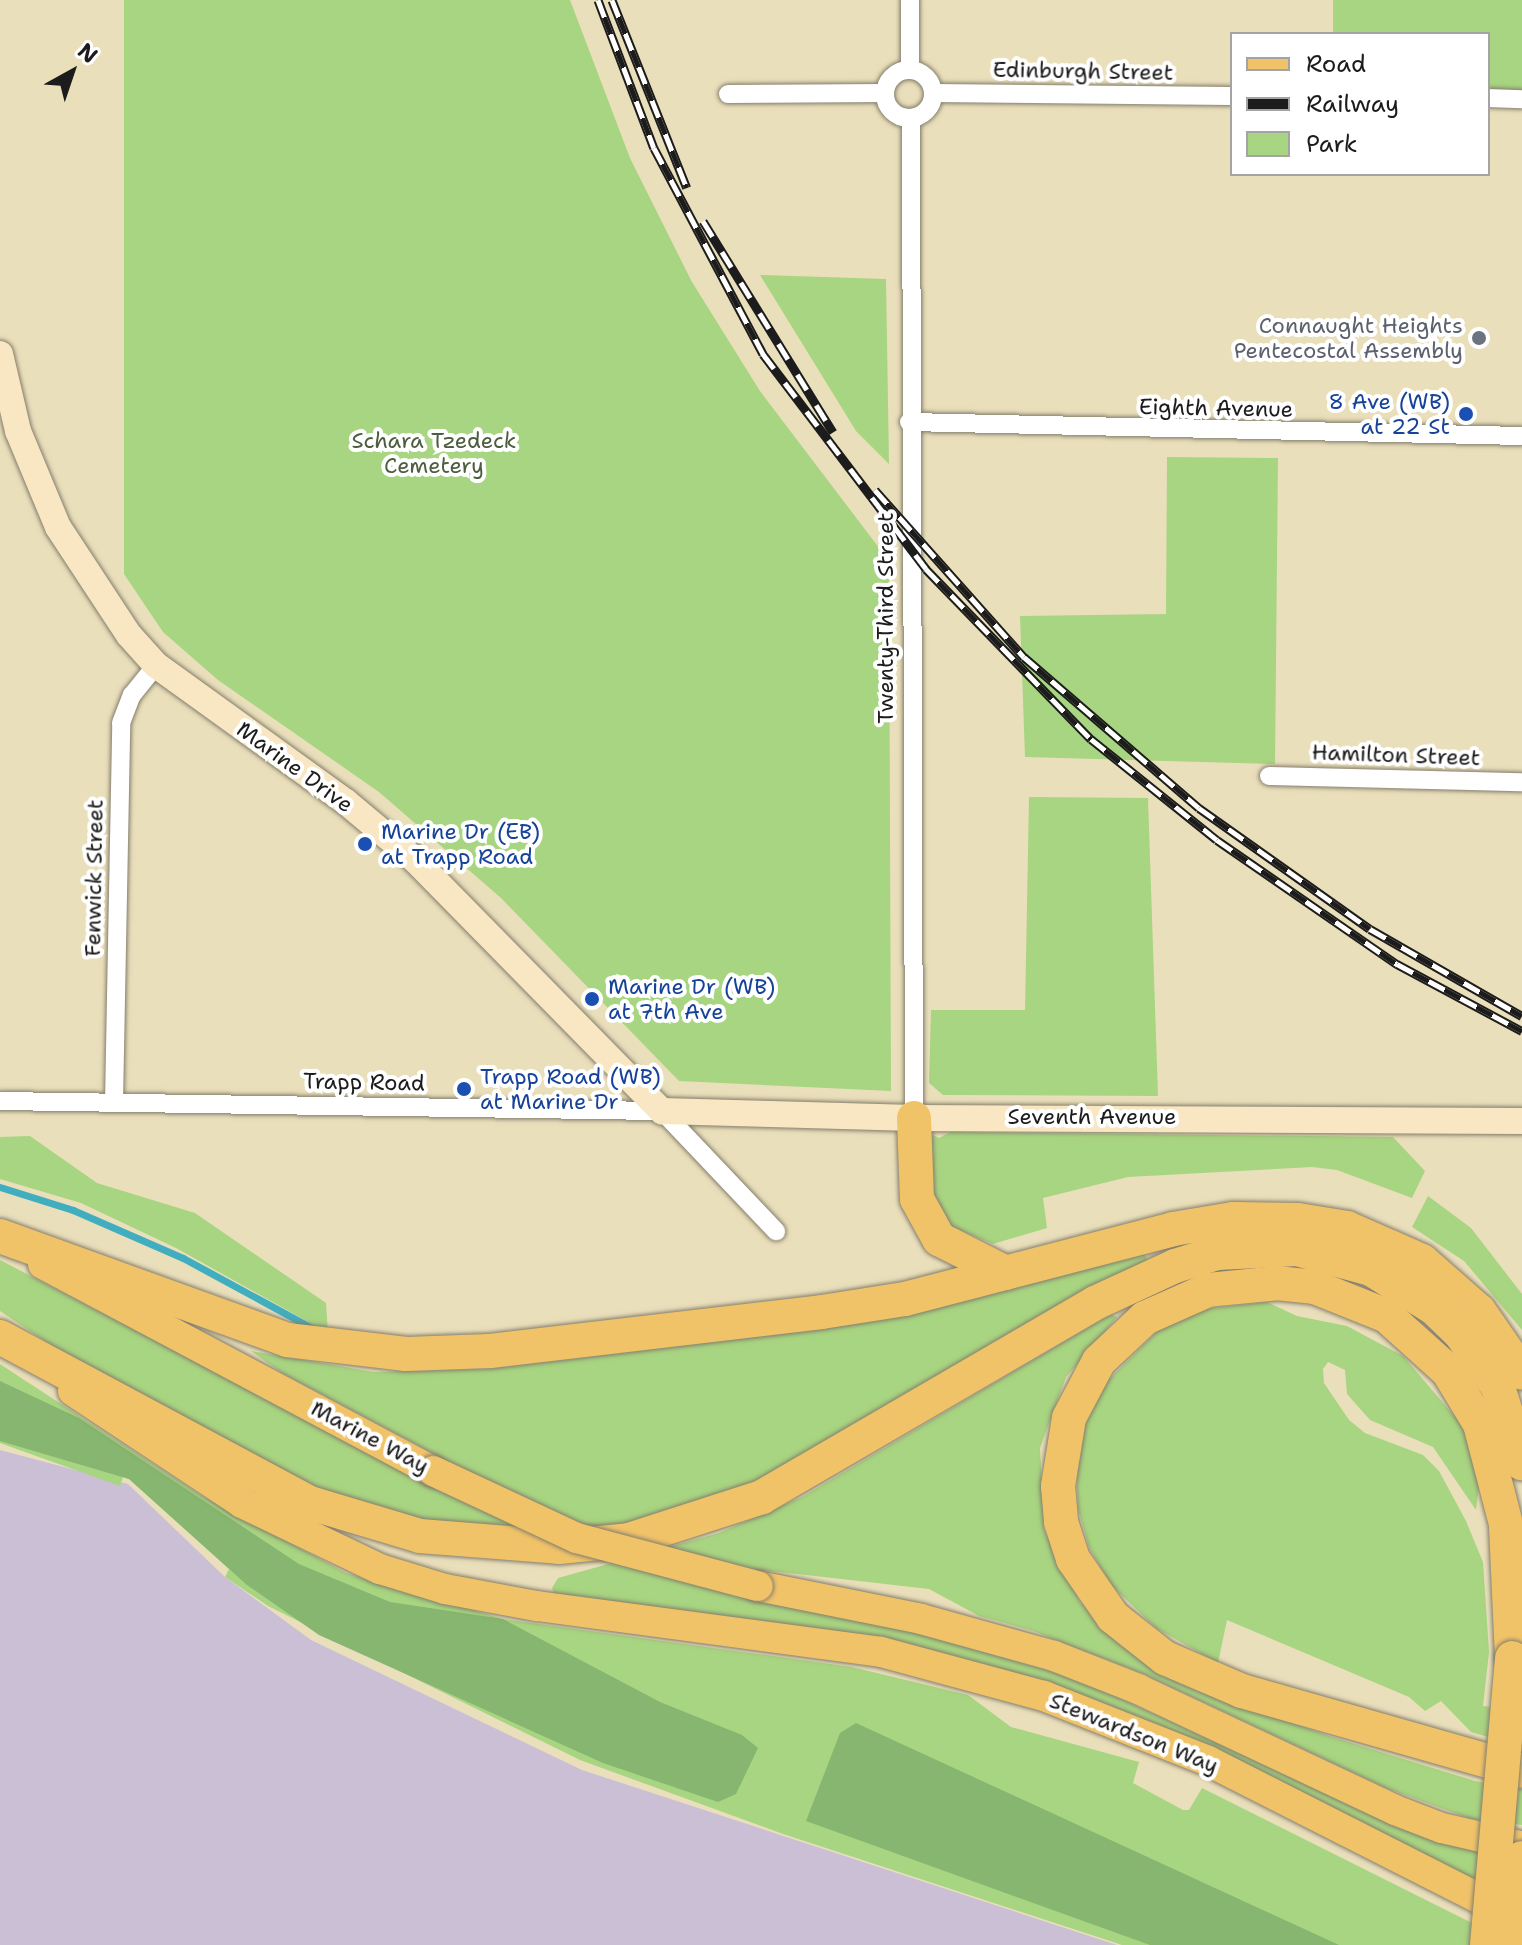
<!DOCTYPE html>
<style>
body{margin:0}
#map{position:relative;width:1522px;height:1945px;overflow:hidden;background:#eadfbb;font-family:"Shantell Sans",sans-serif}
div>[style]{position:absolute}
.industrial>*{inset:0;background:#cbbfd5}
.green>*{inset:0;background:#a8d581}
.forest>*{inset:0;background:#86b66f}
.stream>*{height:7px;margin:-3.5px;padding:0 3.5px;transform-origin:3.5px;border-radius:3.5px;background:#41aebf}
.roads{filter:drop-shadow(0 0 2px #837e6c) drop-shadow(0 0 2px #837e6c)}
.street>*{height:18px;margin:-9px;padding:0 9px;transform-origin:9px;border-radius:9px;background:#fff}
.street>.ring{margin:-9px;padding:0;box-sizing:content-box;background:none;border:18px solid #fff;border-radius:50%}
.secondary>*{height:26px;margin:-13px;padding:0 13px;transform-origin:13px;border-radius:13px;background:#f9e7c3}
.primary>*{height:30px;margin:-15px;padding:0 15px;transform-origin:15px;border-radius:15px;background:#f1c369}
.highway>*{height:34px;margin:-17px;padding:0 17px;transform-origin:17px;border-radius:17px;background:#f1c369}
.rail>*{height:9px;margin-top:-4.5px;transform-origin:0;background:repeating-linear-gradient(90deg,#fff 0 18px,#1c1c1c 0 36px);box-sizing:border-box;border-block:2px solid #1c1c1c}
.bridges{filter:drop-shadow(0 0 2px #837e6c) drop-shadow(0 0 2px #837e6c)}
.primary-bridge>*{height:30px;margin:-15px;padding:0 15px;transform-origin:15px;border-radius:15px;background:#f1c369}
.highway-bridge>*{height:34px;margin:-17px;padding:0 17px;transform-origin:17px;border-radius:17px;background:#f1c369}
.dots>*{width:22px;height:22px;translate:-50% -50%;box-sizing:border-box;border:4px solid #fff;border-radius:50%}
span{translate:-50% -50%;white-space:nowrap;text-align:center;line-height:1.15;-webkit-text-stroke:8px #fff;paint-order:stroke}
.street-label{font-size:22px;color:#1c1c1c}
.worship-label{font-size:22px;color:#5b616d}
.right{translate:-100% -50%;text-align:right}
.transit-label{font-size:22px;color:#164399}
.left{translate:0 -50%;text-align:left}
.park-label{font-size:22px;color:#4d5d3f}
.legend{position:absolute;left:1230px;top:32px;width:260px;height:144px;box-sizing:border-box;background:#fff;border:2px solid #a4a4a4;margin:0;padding:10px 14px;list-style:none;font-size:24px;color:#1c1c1c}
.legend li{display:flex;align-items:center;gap:16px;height:40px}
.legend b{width:40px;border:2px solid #a4a4a4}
.north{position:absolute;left:32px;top:32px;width:80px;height:80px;-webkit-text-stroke:6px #fff;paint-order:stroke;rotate:40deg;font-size:22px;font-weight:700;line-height:32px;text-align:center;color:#1c1c1c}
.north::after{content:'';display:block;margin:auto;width:28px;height:36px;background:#1c1c1c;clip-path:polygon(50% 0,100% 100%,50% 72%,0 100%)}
</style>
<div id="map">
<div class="industrial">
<i style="clip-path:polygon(0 1450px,128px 1484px,225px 1577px,311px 1640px,582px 1770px,1117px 1945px,0 1945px)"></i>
</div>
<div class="green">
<i style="clip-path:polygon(124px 0,570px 0,630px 158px,692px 282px,760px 391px,889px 561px,891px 1091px,679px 1081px,501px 898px,379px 792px,218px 680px,163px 632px,124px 574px)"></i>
<i style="clip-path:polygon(1333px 0,1522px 0,1522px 91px,1488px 90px,1488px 34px,1333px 34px)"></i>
<i style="clip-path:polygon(760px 275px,886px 279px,889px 464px,856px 431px)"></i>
<i style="clip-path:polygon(1167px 457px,1278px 458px,1275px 764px,1025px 757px,1020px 616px,1166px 614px)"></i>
<i style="clip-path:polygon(1029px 797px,1148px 798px,1158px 1096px,943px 1095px,929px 1083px,931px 1010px,1025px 1010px)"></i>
<i style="clip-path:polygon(950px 1132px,1393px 1137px,1425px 1171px,1412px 1198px,1337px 1170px,1312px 1167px,1128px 1177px,1043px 1198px,1047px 1228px,993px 1244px,953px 1227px,935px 1207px,928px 1144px,933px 1135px,939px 1138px)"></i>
<i style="clip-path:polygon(30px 1136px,97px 1183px,195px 1213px,326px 1303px,328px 1333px,176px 1248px,81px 1203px,0 1179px,0 1137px)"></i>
<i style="clip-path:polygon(1428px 1196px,1471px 1228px,1522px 1294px,1522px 1330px,1464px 1261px,1412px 1227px)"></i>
<i style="clip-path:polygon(1144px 1253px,1148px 1261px,773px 1476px,614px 1528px,567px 1532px,412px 1521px,325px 1493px,63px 1353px,0 1311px,0 1260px,427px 1482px,440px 1457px,282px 1373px,251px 1351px,374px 1372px,487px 1369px,797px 1332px)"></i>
<i style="clip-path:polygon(1267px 1302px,1297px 1316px,1347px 1326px,1403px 1356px,1462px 1425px,1481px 1470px,1476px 1510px,1433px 1447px,1370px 1420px,1347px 1394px,1345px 1370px,1328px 1362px,1323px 1369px,1324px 1383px,1349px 1420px,1365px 1433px,1423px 1455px,1439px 1471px,1466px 1521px,1483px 1562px,1489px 1652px,1483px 1706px,1522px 1710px,1522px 1747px,1471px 1732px,1441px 1701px,1425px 1711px,1409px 1697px,1227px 1620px,1218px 1663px,1156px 1628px,1110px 1584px,1089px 1547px,1078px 1509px,1076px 1461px,1084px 1423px,1099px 1389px,1165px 1324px,1195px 1310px)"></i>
<i style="clip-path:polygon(1111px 1314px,1117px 1317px,1066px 1377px,1040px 1448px,1044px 1530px,1080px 1602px,1120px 1645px,1193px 1689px,1332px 1737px,1475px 1781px,1522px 1789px,1522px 1825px,1471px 1819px,1386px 1788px,1144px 1674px,1033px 1631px,979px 1616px,929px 1589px,762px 1570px,758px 1586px,1080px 1680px,1390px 1823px,1522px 1858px,1522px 1905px,1384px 1841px,843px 1633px,555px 1597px,552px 1588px,558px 1578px,719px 1533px,802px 1497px)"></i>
<i style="clip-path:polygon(0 1364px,203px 1497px,346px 1573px,503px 1619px,852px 1667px,968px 1695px,1011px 1727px,1139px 1762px,1133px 1783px,1183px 1810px,1189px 1810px,1202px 1788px,1516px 1945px,1122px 1945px,783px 1834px,580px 1760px,268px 1606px,225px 1577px,229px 1569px,129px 1479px,123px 1477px,120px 1486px,0 1443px)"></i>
</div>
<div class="forest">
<i style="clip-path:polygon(0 1381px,79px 1418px,299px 1564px,390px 1602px,503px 1619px,660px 1702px,742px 1735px,758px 1748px,736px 1794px,718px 1802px,603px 1763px,319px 1635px,247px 1585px,129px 1479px,0 1441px)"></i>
<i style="clip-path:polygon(856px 1723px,1339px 1945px,1150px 1945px,806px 1821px,840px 1733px)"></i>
</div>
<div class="stream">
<i style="left:0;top:1187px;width:77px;rotate:17.5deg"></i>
<i style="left:73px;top:1210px;width:120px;rotate:23.6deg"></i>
<i style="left:183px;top:1258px;width:149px;rotate:28.5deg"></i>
</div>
<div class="roads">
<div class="street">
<i class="ring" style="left:885px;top:70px;width:30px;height:30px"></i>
<i style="left:910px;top:70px;width:70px;rotate:-90deg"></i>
<i style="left:934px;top:93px;width:298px;rotate:0.6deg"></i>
<i style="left:728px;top:94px;width:157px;rotate:-0.4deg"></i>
<i style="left:1488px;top:98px;width:34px;rotate:2deg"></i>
<i style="left:911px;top:118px;width:1000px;rotate:89.83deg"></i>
<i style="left:909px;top:422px;width:613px;rotate:1.31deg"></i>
<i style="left:1269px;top:776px;width:253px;rotate:1.4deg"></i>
<i style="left:0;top:1101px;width:662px;rotate:0.87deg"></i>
<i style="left:662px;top:1111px;width:166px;rotate:46.5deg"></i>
<i style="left:114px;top:1102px;width:379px;rotate:-88.9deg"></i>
<i style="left:121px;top:723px;width:30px;rotate:-69deg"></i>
<i style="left:132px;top:695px;width:38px;rotate:-51deg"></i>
</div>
<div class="secondary">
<i style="left:0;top:354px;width:79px;rotate:76.8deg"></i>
<i style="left:18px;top:431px;width:104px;rotate:67.4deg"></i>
<i style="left:58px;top:527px;width:129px;rotate:56.7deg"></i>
<i style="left:129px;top:635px;width:40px;rotate:48deg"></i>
<i style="left:156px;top:665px;width:234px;rotate:35.8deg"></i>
<i style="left:346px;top:802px;width:89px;rotate:40deg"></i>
<i style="left:414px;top:859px;width:354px;rotate:45.5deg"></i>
<i style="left:662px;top:1111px;width:252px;rotate:1.6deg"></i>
<i style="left:914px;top:1118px;width:608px;rotate:0.28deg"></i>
</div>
<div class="primary">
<i style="left:43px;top:1264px;width:442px;rotate:28deg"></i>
<i style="left:73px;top:1391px;width:203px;rotate:33.5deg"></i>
<i style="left:242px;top:1503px;width:153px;rotate:25.6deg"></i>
<i style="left:380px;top:1569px;width:68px;rotate:17.1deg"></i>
<i style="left:445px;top:1589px;width:94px;rotate:10.5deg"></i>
<i style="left:537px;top:1606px;width:347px;rotate:7.6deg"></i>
<i style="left:881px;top:1652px;width:169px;rotate:15.1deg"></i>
<i style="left:1044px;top:1696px;width:176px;rotate:21.6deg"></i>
<i style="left:1208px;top:1761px;width:338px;rotate:26.9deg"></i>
<i style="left:758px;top:1586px;width:166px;rotate:11.4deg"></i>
<i style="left:921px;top:1619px;width:138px;rotate:15.5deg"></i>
<i style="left:1054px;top:1656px;width:90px;rotate:21.4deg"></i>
<i style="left:1138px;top:1689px;width:284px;rotate:25.2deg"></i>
<i style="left:1395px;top:1810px;width:50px;rotate:21deg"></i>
<i style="left:1442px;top:1828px;width:80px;rotate:13deg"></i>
</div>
<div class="highway">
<i style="left:914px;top:1118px;width:81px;rotate:87.9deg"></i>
<i style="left:917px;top:1199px;width:46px;rotate:61.2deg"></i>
<i style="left:939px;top:1239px;width:75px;rotate:26.9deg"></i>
<i style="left:0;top:1236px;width:305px;rotate:19.9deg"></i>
<i style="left:287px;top:1340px;width:120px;rotate:6.7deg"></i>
<i style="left:406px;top:1354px;width:84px;rotate:-2deg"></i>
<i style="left:490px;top:1351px;width:334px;rotate:-6.7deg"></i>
<i style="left:822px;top:1312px;width:84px;rotate:-8.9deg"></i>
<i style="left:905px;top:1299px;width:277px;rotate:-14.6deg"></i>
<i style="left:1173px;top:1229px;width:61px;rotate:-9.5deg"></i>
<i style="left:1233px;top:1219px;width:65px;rotate:0.9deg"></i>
<i style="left:1298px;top:1220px;width:50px;rotate:9.3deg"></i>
<i style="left:1347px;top:1228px;width:82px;rotate:23.7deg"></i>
<i style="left:1422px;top:1261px;width:76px;rotate:41.3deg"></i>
<i style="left:1479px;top:1311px;width:75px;rotate:55.3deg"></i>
<i style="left:0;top:1337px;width:352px;rotate:28.2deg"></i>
<i style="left:310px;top:1503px;width:115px;rotate:16.7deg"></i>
<i style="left:420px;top:1536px;width:139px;rotate:4.5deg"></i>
<i style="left:559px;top:1547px;width:70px;rotate:-5.7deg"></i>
<i style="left:629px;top:1540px;width:140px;rotate:-17.9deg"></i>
<i style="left:762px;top:1497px;width:385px;rotate:-30.2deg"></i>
<i style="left:1095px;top:1303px;width:88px;rotate:-24.8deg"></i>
<i style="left:1175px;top:1266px;width:44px;rotate:-17.2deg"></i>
<i style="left:1217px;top:1253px;width:80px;rotate:-2.9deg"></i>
<i style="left:1297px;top:1249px;width:77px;rotate:15.1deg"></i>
<i style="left:1371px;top:1269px;width:74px;rotate:31.8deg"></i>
<i style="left:1434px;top:1308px;width:36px;rotate:44deg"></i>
<i style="left:1460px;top:1333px;width:66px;rotate:54.9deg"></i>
<i style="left:1498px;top:1387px;width:80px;rotate:72.5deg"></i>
<i style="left:1512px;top:1658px;width:134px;rotate:-92.6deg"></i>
<i style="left:1506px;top:1524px;width:103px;rotate:-104.6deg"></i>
<i style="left:1480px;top:1424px;width:62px;rotate:-121.1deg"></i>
<i style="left:1448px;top:1371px;width:82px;rotate:-138deg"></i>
<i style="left:1387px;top:1316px;width:78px;rotate:-158.1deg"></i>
<i style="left:1315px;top:1287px;width:36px;rotate:-174deg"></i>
<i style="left:1279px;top:1283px;width:71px;rotate:174.4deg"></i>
<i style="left:1208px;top:1290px;width:69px;rotate:156deg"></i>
<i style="left:1145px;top:1318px;width:63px;rotate:136.9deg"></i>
<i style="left:1099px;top:1361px;width:64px;rotate:117.8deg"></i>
<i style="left:1069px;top:1418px;width:69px;rotate:99.2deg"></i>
<i style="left:1058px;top:1486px;width:36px;rotate:85deg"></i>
<i style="left:1061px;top:1522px;width:39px;rotate:72deg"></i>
<i style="left:1073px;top:1559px;width:70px;rotate:55.4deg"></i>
<i style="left:1113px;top:1617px;width:66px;rotate:38.3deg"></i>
<i style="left:1165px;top:1658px;width:84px;rotate:23.2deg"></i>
<i style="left:1242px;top:1691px;width:291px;rotate:15.9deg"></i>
</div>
</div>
<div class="rail">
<i style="left:598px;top:0;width:158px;rotate:69.3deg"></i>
<i style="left:654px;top:148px;width:233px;rotate:62.1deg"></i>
<i style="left:763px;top:354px;width:270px;rotate:52.8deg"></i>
<i style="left:926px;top:569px;width:237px;rotate:45.9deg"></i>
<i style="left:1091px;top:739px;width:161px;rotate:38.7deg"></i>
<i style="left:1217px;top:840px;width:219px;rotate:34.6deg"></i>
<i style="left:1397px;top:964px;width:142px;rotate:28.2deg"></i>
<i style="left:612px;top:0;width:202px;rotate:68.3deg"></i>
<i style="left:703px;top:221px;width:248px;rotate:58.4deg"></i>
<i style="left:875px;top:490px;width:224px;rotate:48.3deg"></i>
<i style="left:1024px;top:657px;width:231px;rotate:40.8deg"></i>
<i style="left:1199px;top:808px;width:209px;rotate:35.3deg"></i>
<i style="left:1370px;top:929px;width:175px;rotate:29.8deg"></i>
</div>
<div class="bridges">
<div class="primary-bridge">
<i style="left:433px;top:1471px;width:159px;rotate:25deg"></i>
<i style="left:577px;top:1538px;width:187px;rotate:14.9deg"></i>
</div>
<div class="highway-bridge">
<i style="left:1487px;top:1945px;width:288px;rotate:-85deg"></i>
<i style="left:1515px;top:1945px;width:87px;rotate:-85.4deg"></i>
</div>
</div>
<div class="dots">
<i style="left:1479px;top:338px;background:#6b7280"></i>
<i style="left:1466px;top:414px;background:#1a4fb4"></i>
<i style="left:365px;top:844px;background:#1a4fb4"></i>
<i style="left:592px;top:999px;background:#1a4fb4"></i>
<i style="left:464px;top:1089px;background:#1a4fb4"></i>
</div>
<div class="street-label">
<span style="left:1083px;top:71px;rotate:1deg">Edinburgh Street</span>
<span style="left:1216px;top:408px;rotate:1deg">Eighth Avenue</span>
<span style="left:886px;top:618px;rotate:-90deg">Twenty-Third Street</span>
<span style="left:1396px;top:755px;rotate:2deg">Hamilton Street</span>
<span style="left:295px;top:767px;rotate:36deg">Marine Drive</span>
<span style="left:94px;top:878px;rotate:-89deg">Fenwick Street</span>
<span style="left:364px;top:1082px;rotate:1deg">Trapp Road</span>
<span style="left:1092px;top:1117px">Seventh Avenue</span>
<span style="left:370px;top:1437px;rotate:28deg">Marine Way</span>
<span style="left:1134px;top:1733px;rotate:22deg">Stewardson Way</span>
</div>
<div class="worship-label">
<span class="right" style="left:1463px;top:338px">Connaught Heights<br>Pentecostal Assembly</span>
</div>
<div class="transit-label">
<span class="right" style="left:1450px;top:414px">8 Ave (WB)<br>at 22 St</span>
<span class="left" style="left:381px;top:844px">Marine Dr (EB)<br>at Trapp Road</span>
<span class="left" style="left:608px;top:999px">Marine Dr (WB)<br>at 7th Ave</span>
<span class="left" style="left:480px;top:1089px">Trapp Road (WB)<br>at Marine Dr</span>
</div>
<div class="park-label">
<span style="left:434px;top:453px">Schara Tzedeck<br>Cemetery</span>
</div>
<ul class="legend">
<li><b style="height:10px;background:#f1c369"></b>Road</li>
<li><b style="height:10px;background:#1c1c1c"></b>Railway</li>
<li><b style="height:22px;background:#a8d581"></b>Park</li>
</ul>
<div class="north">N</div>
</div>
